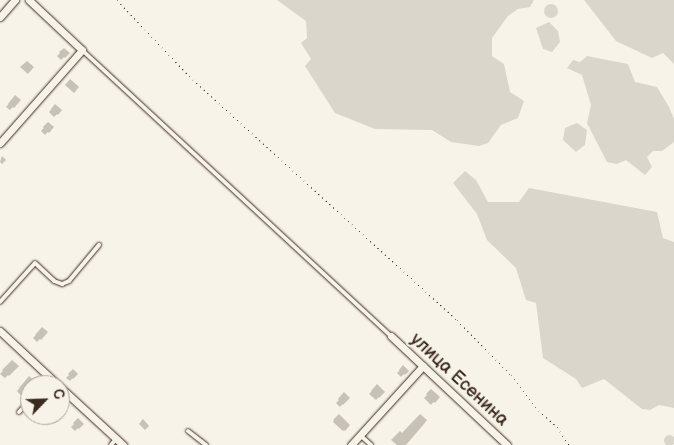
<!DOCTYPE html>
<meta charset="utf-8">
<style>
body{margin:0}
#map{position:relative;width:674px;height:445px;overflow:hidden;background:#f7f3e8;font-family:"Balsamiq Sans",sans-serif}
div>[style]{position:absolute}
.green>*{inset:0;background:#dbd6cb}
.round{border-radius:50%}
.shadow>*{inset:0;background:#0003}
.building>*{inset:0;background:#c8c1b6}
.path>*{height:1px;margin-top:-0.5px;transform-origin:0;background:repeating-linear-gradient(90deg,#3b2a1e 0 1px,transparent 0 5px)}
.roads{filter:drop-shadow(0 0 1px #3b2a1e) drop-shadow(0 0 1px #3b2a1e)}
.lane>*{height:4px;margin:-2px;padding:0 2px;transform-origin:2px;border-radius:2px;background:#f7f3e8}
.street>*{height:7px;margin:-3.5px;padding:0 3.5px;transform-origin:3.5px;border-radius:3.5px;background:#f7f3e8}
span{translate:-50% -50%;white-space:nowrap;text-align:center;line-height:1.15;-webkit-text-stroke:4px #f7f3e8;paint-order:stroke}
.street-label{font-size:18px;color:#3b2a1e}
.north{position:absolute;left:20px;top:375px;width:50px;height:50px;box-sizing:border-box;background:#f7f3e8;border:1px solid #aca397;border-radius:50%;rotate:66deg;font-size:14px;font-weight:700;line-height:20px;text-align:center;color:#3b2a1e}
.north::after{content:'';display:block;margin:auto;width:18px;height:22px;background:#3b2a1e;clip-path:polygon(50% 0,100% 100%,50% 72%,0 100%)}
</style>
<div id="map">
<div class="green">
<i style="clip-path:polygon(277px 0,534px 0,530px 7px,518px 9px,508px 16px,492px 38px,492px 56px,504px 64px,510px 92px,524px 101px,518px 118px,501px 125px,488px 143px,479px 146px,451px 142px,432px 130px,375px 129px,335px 113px,305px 66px,311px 59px,301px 43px,307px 38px,306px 21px)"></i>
<i style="clip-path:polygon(584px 0,674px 0,674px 64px,663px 53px,652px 58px,616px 41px)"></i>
<i class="round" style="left:544px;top:4px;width:14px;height:14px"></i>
<i style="clip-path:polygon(549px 22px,558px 31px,560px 42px,552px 52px,543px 49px,536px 28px)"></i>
<i style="clip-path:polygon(587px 56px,628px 64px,635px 82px,657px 87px,669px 107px,674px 119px,674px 142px,662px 151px,653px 151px,647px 157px,652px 167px,645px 175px,626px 160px,617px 164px,607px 162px,587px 123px,591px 105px,582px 75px,567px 68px,573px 60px,580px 62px)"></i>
<i style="clip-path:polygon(577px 123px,587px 130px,585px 145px,576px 152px,563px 140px,565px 128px)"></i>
<i style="clip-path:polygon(465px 171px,476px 180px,488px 202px,519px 202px,529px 188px,657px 212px,663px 238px,674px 242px,674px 408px,659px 405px,650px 410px,642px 409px,604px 379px,582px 388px,576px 379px,543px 358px,536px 303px,526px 300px,516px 268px,487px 240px,477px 214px,453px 183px)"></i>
<i class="round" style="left:663.5px;top:434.5px;width:11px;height:11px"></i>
</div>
<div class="shadow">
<i style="clip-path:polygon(64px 49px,68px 53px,61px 60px,57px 56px)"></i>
<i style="clip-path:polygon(15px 97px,19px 100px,10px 110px,6px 107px)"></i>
<i style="clip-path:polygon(55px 105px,61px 110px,54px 117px,49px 112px)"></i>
<i style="clip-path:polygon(48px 123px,52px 127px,45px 135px,41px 131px)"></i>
<i style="clip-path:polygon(2px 156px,6px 160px,2px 164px,0 162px)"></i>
<i style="clip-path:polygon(42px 329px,46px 333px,37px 342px,33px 338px)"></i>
<i style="clip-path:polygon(12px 362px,17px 366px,5px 378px,0 374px)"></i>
<i style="clip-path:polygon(403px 367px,407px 371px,401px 377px,397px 373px)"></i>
<i style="clip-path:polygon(73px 371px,76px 374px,70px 381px,66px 378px)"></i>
<i style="clip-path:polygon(29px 378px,34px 385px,30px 385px,30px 389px,22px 397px,17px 391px)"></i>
<i style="clip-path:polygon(377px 386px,383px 392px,376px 400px,369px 394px)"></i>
<i style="clip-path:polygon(431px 391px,438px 397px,431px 405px,424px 398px)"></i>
<i style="clip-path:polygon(344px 394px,348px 398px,340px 407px,336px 403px)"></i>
<i style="clip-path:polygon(49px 415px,58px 415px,53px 420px)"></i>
<i style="clip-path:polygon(339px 415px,349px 425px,343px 431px,333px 422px)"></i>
<i style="clip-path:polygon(78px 420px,82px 424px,75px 431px,71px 427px)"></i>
</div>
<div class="building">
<i style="clip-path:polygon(64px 48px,70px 53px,65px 58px,59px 52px)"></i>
<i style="clip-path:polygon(27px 61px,34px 67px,28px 74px,20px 67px)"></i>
<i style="clip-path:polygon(70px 79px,79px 87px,74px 93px,65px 85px)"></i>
<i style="clip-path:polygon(15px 95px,21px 100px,14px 108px,8px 104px)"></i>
<i style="clip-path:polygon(55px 104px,62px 110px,58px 115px,51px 109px)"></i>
<i style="clip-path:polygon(48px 122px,54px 127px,49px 133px,43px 127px)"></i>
<i style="clip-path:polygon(42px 327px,48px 332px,41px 340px,35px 335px)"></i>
<i style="clip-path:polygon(12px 360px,19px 366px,9px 376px,2px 370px)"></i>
<i style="clip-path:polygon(403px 365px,409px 371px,405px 375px,399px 370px)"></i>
<i style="clip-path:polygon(73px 369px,78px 374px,73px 379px,68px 374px)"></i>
<i style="clip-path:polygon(29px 376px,39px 385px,30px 385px,30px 391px,26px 395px,19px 388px)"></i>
<i style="clip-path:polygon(377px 384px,385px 392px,379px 398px,371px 391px)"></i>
<i style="clip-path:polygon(431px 389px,440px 397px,435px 403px,426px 394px)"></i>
<i style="clip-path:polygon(344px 392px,350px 398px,343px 405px,338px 399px)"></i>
<i style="clip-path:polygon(339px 414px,350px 425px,345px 431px,333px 420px)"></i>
<i style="clip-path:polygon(420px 414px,427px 420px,424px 424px,406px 445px,397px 445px,391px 440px,400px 431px,402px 433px)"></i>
<i style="clip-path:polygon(78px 418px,84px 424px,79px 429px,73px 423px)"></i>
<i style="clip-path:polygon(143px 419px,149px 426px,145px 430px,139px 424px)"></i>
</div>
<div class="path">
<i style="left:117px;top:0;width:105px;rotate:46.5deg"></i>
<i style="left:189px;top:76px;width:362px;rotate:42.3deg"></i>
<i style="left:457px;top:320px;width:77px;rotate:45.5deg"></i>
<i style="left:511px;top:375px;width:40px;rotate:53deg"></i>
<i style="left:535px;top:407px;width:30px;rotate:42deg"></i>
<i style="left:557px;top:427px;width:22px;rotate:56deg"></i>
</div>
<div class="roads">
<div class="lane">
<i style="left:82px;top:50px;width:421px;rotate:42.8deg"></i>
<i style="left:0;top:302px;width:52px;rotate:-48.1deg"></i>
<i style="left:35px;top:263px;width:26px;rotate:43deg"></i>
<i style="left:54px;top:281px;width:9px;rotate:21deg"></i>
<i style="left:62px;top:284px;width:8px;rotate:-23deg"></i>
<i style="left:69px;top:281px;width:47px;rotate:-50.2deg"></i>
<i style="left:45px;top:385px;width:9px;rotate:-49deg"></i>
<i style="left:19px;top:412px;width:16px;rotate:-47deg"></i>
<i style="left:188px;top:431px;width:23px;rotate:38deg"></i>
<i style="left:360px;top:435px;width:15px;rotate:42deg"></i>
<i style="left:111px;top:445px;width:8px;rotate:-50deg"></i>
</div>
<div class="street">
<i style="left:0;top:17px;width:23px;rotate:-49deg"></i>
<i style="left:0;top:143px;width:124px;rotate:-48.6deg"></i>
<i style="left:82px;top:50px;width:73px;rotate:-136.7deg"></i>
<i style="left:0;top:331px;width:79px;rotate:43deg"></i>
<i style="left:391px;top:336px;width:159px;rotate:43.2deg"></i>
<i style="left:60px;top:387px;width:86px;rotate:42.6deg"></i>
<i style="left:351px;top:445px;width:107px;rotate:-47.7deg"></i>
</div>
</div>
<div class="street-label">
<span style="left:459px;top:380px;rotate:43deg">улица Есенина</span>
</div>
<div class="north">С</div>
</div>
